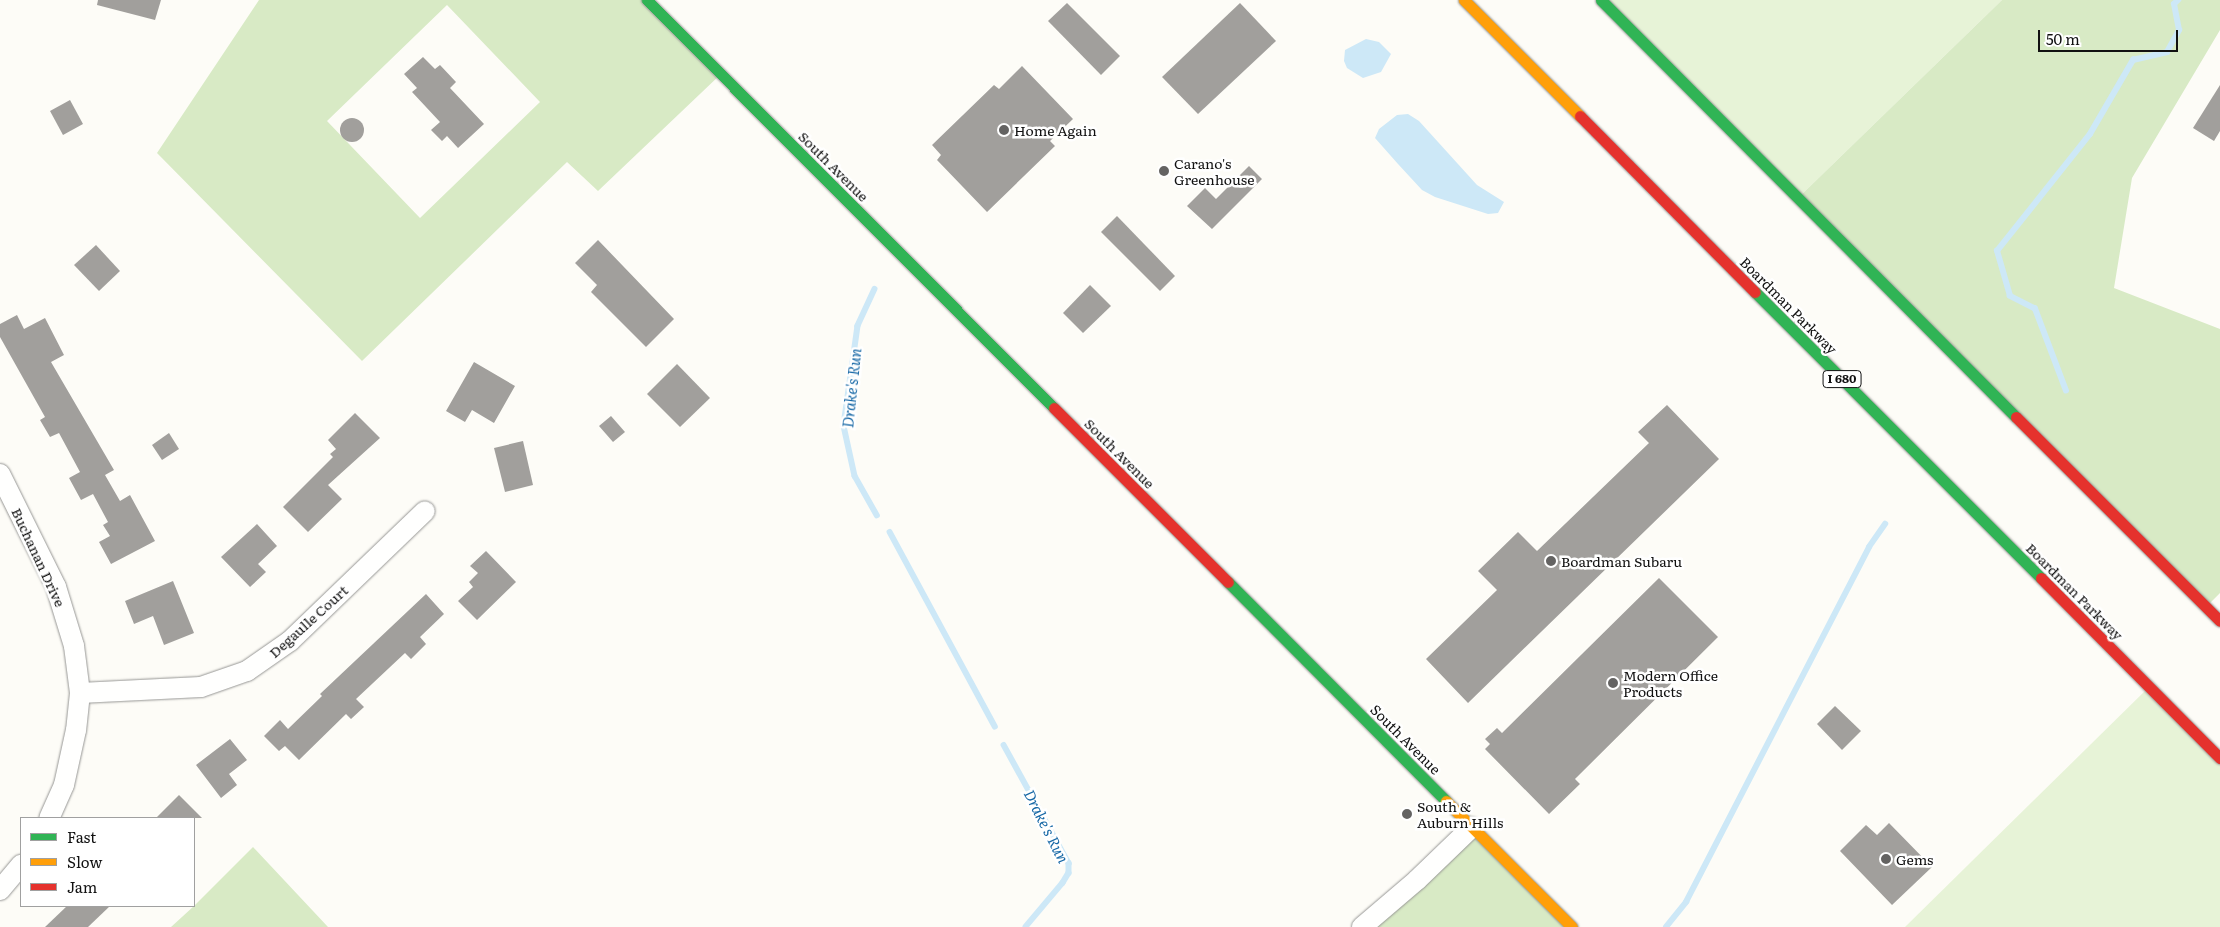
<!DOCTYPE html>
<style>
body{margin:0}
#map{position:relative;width:2220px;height:927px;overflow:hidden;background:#fdfcf7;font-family:Literata,serif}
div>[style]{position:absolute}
.green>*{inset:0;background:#e7f3d7}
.forest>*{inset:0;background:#d8eac5}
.water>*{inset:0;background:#cde8f7}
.stream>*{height:5.5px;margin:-2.75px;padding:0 2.75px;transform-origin:2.75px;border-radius:2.75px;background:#cde8f7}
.building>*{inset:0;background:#a19f9c}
.round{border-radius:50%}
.roads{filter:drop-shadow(0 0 1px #979795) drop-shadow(0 0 1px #979795)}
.street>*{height:20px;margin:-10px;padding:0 10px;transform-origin:10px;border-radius:10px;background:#fffffe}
.fast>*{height:11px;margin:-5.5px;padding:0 5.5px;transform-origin:5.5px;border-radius:5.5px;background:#30b455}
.slow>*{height:11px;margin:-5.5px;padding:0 5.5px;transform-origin:5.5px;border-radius:5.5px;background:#ff9f0a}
.jam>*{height:11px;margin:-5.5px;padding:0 5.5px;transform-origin:5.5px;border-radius:5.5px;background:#e5322d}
.dots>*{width:14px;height:14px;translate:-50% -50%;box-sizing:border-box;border:2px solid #fff;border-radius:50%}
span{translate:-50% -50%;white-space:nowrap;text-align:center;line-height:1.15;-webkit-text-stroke:5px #fff;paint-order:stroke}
.shield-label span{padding:1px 4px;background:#fff;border:1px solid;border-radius:4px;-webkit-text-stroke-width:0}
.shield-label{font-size:12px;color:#111;font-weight:700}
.poi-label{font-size:14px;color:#111}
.left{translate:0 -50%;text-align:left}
.street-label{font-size:14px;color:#111}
.water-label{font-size:15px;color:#1768a6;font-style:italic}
.legend{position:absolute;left:20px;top:817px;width:175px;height:90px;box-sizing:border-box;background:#fff;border:1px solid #a0a0a0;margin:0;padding:6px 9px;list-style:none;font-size:15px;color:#111}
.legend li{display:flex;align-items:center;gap:10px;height:25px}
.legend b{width:25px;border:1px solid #a0a0a0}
.scale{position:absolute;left:2038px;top:30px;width:140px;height:22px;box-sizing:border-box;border:2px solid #111;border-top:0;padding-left:6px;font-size:15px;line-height:18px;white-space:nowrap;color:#111;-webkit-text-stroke:4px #fff;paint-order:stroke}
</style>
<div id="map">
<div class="green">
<i style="clip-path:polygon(1601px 0,2002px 0,1798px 198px)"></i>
<i style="clip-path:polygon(2149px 687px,2220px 758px,2220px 927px,1905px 927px)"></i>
</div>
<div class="forest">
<i style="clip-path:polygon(evenodd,259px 0,647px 0,721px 74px,598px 191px,567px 162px,362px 361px,157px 153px,259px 0,447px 5px,540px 102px,420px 218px,327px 121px,447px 5px)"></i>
<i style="clip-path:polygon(2002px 0,2220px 0,2220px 30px,2132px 178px,2114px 288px,2220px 329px,2220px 593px,2206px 607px,1798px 198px)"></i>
<i style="clip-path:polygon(1472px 827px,1572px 927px,1362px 927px)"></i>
<i style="clip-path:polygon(253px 847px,328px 927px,171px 927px,194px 906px)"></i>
</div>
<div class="water">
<i style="clip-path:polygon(1366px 39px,1379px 42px,1391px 54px,1381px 72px,1363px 78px,1347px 68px,1344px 61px,1345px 50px)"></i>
<i style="clip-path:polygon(1408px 114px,1419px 121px,1477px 185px,1504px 202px,1498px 213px,1488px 214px,1435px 197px,1422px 190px,1398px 164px,1375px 138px,1379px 129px,1397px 115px)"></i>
</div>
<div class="stream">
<i style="left:875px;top:289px;width:41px;rotate:114.7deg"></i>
<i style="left:858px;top:326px;width:101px;rotate:98deg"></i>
<i style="left:844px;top:426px;width:51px;rotate:77.6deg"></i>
<i style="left:855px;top:476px;width:45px;rotate:60.6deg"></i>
<i style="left:2066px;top:391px;width:88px;rotate:-110.7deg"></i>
<i style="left:2035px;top:309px;width:28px;rotate:-153deg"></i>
<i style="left:2010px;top:296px;width:47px;rotate:-106.1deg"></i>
<i style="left:1997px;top:251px;width:149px;rotate:-51.5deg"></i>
<i style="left:2090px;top:134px;width:86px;rotate:-59.8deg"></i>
<i style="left:2133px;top:60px;width:35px;rotate:-13deg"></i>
<i style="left:2167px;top:52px;width:25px;rotate:-61deg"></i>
<i style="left:2179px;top:30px;width:26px;rotate:-101deg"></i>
<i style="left:2174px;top:4px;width:6px;rotate:-45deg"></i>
<i style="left:890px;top:532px;width:221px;rotate:61.6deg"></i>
<i style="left:1004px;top:745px;width:135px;rotate:61.2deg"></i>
<i style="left:1069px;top:863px;width:10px;rotate:90deg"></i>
<i style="left:1069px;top:873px;width:12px;rotate:121deg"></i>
<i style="left:1063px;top:883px;width:57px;rotate:130.1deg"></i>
<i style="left:1666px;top:927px;width:32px;rotate:-51deg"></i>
<i style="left:1686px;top:902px;width:399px;rotate:-62.7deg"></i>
<i style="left:1869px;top:547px;width:28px;rotate:-55deg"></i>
</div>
<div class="building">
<i style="clip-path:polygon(98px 0,161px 0,155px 20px,97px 5px)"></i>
<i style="clip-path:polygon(1067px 3px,1120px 56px,1101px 75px,1048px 21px)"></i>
<i style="clip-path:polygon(1240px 3px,1276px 41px,1198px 114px,1162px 77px)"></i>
<i style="clip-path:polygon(423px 57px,435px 69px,440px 65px,456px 82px,450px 88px,484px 124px,458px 148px,447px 136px,442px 141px,431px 130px,440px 122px,412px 92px,417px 88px,404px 74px)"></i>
<i style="clip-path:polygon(1022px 66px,1073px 119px,1050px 141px,1055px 146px,987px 212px,937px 160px,941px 155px,932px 145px,994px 85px,999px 89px)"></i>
<i style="clip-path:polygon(2220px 85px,2220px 131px,2214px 141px,2193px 128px)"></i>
<i style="clip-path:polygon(70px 100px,83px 124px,63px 135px,50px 111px)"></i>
<i class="round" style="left:340px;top:118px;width:24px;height:24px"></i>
<i style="clip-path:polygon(1249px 166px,1262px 179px,1212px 229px,1187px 206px,1205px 188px,1216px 199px)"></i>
<i style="clip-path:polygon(1117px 216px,1175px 276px,1160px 291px,1101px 232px)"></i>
<i style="clip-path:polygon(598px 240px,674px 319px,646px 347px,591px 292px,597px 285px,575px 263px)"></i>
<i style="clip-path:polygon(96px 245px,120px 271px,99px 291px,74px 265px)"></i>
<i style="clip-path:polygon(1090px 285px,1111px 306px,1083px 333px,1063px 313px)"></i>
<i style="clip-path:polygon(17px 315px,24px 329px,45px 318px,64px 355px,51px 362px,114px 470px,105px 475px,120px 501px,130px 495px,155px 541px,111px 564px,99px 542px,110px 536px,103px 525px,108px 522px,93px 494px,81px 500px,69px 478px,80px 472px,59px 433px,50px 437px,40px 420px,45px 417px,0 337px,0 324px)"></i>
<i style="clip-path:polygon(474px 362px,515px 386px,494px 423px,472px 410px,465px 422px,446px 411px)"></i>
<i style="clip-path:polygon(677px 364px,710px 398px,680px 427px,647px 394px)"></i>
<i style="clip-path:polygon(1667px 405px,1719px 459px,1468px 703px,1426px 659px,1497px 590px,1478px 571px,1518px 532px,1537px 551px,1649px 443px,1638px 432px)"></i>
<i style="clip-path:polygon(355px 413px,380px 438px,328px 485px,342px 499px,308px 532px,283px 507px,333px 457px,330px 454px,336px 449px,328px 440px)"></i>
<i style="clip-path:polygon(611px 416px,625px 432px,613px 442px,599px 426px)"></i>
<i style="clip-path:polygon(169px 433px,179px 449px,162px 460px,152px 445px)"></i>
<i style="clip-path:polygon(523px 441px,533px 485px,505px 492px,494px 448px)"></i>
<i style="clip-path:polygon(257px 524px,277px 546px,258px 564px,266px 572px,250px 587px,221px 557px)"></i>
<i style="clip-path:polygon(486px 551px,516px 582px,477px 620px,458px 601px,473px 587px,469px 582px,478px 573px,470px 566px)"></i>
<i style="clip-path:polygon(1659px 578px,1718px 637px,1575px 779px,1580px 784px,1549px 814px,1485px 749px,1490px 744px,1485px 739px,1497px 728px,1502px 733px)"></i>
<i style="clip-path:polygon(173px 581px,194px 633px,164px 645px,153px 616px,134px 624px,125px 601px)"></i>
<i style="clip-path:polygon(426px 594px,444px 614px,420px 637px,426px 644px,411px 659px,405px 653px,356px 699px,364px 707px,351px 719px,346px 714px,299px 760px,285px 746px,279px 751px,264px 736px,280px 720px,288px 729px,322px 696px,320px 694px)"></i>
<i style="clip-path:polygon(1835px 706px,1861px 731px,1842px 750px,1817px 724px)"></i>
<i style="clip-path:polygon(230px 739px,247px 760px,229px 774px,237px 785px,221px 798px,196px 765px)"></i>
<i style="clip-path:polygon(179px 795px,202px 818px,156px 818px)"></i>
<i style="clip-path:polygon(1889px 823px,1932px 867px,1892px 905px,1840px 851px,1866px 825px,1877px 835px)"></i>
<i style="clip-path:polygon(67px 906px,110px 906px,88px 927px,45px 927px)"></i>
</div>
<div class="roads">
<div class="street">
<i style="left:0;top:474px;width:126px;rotate:63.6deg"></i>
<i style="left:56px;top:587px;width:62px;rotate:73deg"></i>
<i style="left:74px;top:646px;width:47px;rotate:82.7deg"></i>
<i style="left:80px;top:693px;width:37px;rotate:96deg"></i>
<i style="left:76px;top:730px;width:56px;rotate:102.3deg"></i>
<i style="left:64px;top:785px;width:36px;rotate:114deg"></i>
<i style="left:80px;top:693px;width:121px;rotate:-2.8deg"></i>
<i style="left:201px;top:687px;width:49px;rotate:-19.2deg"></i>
<i style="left:247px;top:671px;width:52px;rotate:-34.9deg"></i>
<i style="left:290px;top:641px;width:187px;rotate:-43.9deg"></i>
<i style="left:0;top:890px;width:33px;rotate:-50deg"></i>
<i style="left:1362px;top:927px;width:72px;rotate:-40.5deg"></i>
<i style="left:1417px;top:880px;width:76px;rotate:-43.9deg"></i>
</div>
<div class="fast">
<i style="left:647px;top:0;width:576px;rotate:45.07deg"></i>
<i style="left:1601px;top:0;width:588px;rotate:45.14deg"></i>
<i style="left:1755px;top:292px;width:404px;rotate:45deg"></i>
<i style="left:1228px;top:582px;width:309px;rotate:45.1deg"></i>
</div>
<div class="slow">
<i style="left:1464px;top:0;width:164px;rotate:45deg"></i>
<i style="left:1446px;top:801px;width:178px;rotate:45deg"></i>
</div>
<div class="jam">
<i style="left:1580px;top:116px;width:248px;rotate:45.2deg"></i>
<i style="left:1054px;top:408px;width:246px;rotate:45deg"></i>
<i style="left:2016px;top:417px;width:288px;rotate:45deg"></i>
<i style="left:2041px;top:578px;width:254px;rotate:45.2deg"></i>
</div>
</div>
<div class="dots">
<i style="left:1004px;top:130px;background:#646362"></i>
<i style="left:1164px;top:171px;background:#646362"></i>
<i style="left:1551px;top:561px;background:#646362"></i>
<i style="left:1613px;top:683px;background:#646362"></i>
<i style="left:1407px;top:814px;background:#646362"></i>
<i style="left:1886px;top:859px;background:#646362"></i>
</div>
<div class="shield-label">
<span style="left:1842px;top:379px">I 680</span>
</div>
<div class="poi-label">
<span class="left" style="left:1014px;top:130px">Home Again</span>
<span class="left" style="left:1174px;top:171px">Carano's<br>Greenhouse</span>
<span class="left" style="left:1561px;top:561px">Boardman Subaru</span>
<span class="left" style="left:1623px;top:683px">Modern Office<br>Products</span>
<span class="left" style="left:1417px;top:814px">South &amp;<br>Auburn Hills</span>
<span class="left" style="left:1896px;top:859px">Gems</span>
</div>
<div class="street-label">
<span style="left:834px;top:166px;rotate:45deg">South Avenue</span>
<span style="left:1789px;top:305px;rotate:45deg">Boardman Parkway</span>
<span style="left:1120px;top:453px;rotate:45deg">South Avenue</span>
<span style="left:39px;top:557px;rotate:65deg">Buchanan Drive</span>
<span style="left:2075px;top:591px;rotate:45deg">Boardman Parkway</span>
<span style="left:308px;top:621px;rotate:-42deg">Degaulle Court</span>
<span style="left:1406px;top:739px;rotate:45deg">South Avenue</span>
</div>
<div class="water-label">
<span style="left:851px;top:388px;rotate:-84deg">Drake's Run</span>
<span style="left:1047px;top:826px;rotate:63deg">Drake's Run</span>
</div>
<ul class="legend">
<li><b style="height:6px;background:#30b455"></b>Fast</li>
<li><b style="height:6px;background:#ff9f0a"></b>Slow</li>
<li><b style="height:6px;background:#e5322d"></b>Jam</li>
</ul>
<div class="scale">50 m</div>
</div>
